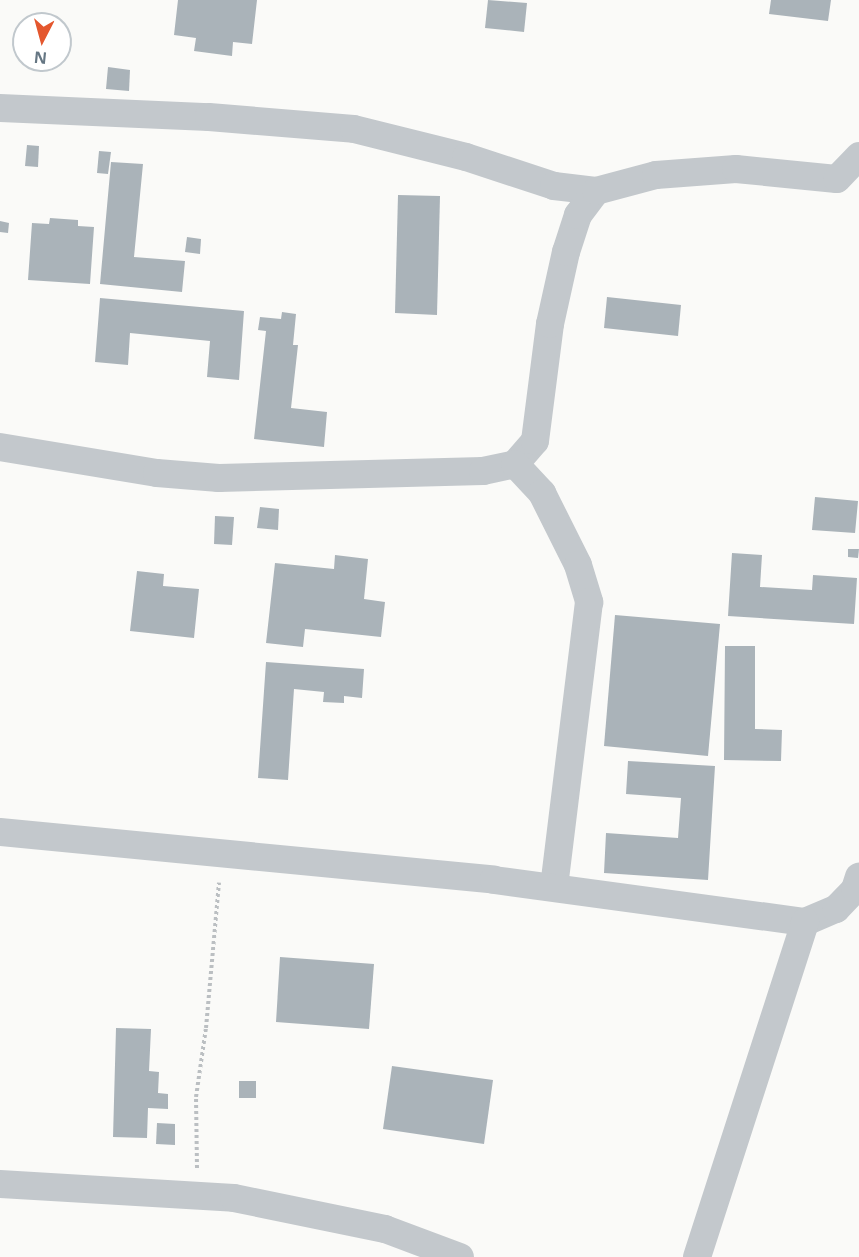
<!DOCTYPE html>
<style>
body{margin:0}
#map{position:relative;width:859px;height:1257px;overflow:hidden;background:#fafaf8;font-family:"Open Sans",sans-serif}
div>[style]{position:absolute}
.building>*{inset:0;background:#aab3b9}
.path>*{height:4px;margin-top:-2px;transform-origin:0;background:repeating-linear-gradient(90deg,#bbbfc2 0 3px,transparent 0 6px)}
.minor>*{height:28px;margin:-14px;padding:0 14px;transform-origin:14px;border-radius:14px;background:#c3c8cc}
span{translate:-50% -50%;white-space:nowrap;text-align:center;line-height:1.15;-webkit-text-stroke:6px #fff;paint-order:stroke}
.north{position:absolute;left:12px;top:12px;width:60px;height:60px;box-sizing:border-box;background:#fff;border:2px solid #c1c8cd;border-radius:50%;rotate:186deg;font-size:16px;font-weight:700;line-height:24px;text-align:center;color:#657683}
.north::after{content:'';display:block;margin:auto;width:21px;height:27px;background:#e4572e;clip-path:polygon(50% 0,100% 100%,50% 72%,0 100%)}
</style>
<div id="map">
<div class="building">
<i style="clip-path:polygon(178px 0,257px 0,252px 44px,233px 42px,232px 56px,194px 51px,196px 38px,174px 35px)"></i>
<i style="clip-path:polygon(488px 0,527px 3px,524px 32px,485px 28px)"></i>
<i style="clip-path:polygon(771px 0,831px 0,828px 21px,769px 14px)"></i>
<i style="clip-path:polygon(108px 67px,130px 70px,129px 91px,106px 89px)"></i>
<i style="clip-path:polygon(27px 145px,39px 146px,38px 167px,25px 166px)"></i>
<i style="clip-path:polygon(99px 151px,111px 152px,108px 174px,97px 173px)"></i>
<i style="clip-path:polygon(111px 162px,143px 164px,134px 257px,185px 261px,182px 292px,100px 284px)"></i>
<i style="clip-path:polygon(398px 195px,440px 196px,437px 315px,395px 313px)"></i>
<i style="clip-path:polygon(50px 218px,78px 220px,78px 226px,94px 227px,90px 284px,28px 280px,32px 223px,49px 224px)"></i>
<i style="clip-path:polygon(0 221px,9px 223px,8px 233px,0 232px)"></i>
<i style="clip-path:polygon(187px 237px,201px 239px,200px 254px,185px 252px)"></i>
<i style="clip-path:polygon(607px 297px,681px 305px,678px 336px,604px 328px)"></i>
<i style="clip-path:polygon(100px 298px,244px 311px,239px 380px,207px 377px,210px 341px,130px 333px,128px 365px,95px 362px)"></i>
<i style="clip-path:polygon(282px 312px,296px 314px,293px 345px,298px 345px,291px 408px,327px 412px,324px 447px,254px 439px,266px 331px,258px 330px,260px 317px,281px 319px)"></i>
<i style="clip-path:polygon(815px 497px,858px 501px,855px 533px,812px 530px)"></i>
<i style="clip-path:polygon(260px 507px,279px 509px,278px 530px,257px 528px)"></i>
<i style="clip-path:polygon(215px 516px,234px 517px,232px 545px,214px 544px)"></i>
<i style="clip-path:polygon(848px 549px,859px 549px,858px 558px,848px 557px)"></i>
<i style="clip-path:polygon(732px 553px,762px 555px,760px 587px,812px 590px,813px 575px,857px 578px,854px 624px,728px 616px)"></i>
<i style="clip-path:polygon(335px 555px,368px 559px,364px 599px,385px 602px,381px 637px,305px 629px,303px 647px,266px 643px,275px 563px,334px 569px)"></i>
<i style="clip-path:polygon(137px 571px,164px 574px,163px 586px,199px 589px,194px 638px,130px 631px)"></i>
<i style="clip-path:polygon(615px 615px,720px 624px,708px 756px,604px 746px)"></i>
<i style="clip-path:polygon(725px 646px,755px 646px,755px 729px,782px 730px,781px 761px,724px 760px)"></i>
<i style="clip-path:polygon(266px 662px,364px 669px,362px 698px,344px 696px,344px 703px,323px 702px,324px 692px,294px 689px,288px 780px,258px 778px)"></i>
<i style="clip-path:polygon(628px 761px,715px 766px,708px 880px,604px 873px,606px 833px,678px 838px,681px 798px,626px 794px)"></i>
<i style="clip-path:polygon(280px 957px,374px 964px,369px 1029px,276px 1022px)"></i>
<i style="clip-path:polygon(116px 1028px,151px 1029px,149px 1071px,159px 1072px,158px 1093px,168px 1094px,168px 1109px,148px 1108px,147px 1138px,113px 1137px)"></i>
<i style="clip-path:polygon(392px 1066px,493px 1080px,484px 1144px,383px 1129px)"></i>
<i style="clip-path:polygon(239px 1081px,256px 1081px,256px 1098px,239px 1098px)"></i>
<i style="clip-path:polygon(157px 1123px,175px 1124px,175px 1145px,156px 1144px)"></i>
</div>
<div class="path">
<i style="left:197px;top:1168px;width:71px;rotate:-90.8deg"></i>
<i style="left:196px;top:1097px;width:70px;rotate:-81.8deg"></i>
<i style="left:206px;top:1028px;width:146px;rotate:-84.9deg"></i>
</div>
<div class="minor">
<i style="left:0;top:108px;width:209px;rotate:2.5deg"></i>
<i style="left:209px;top:117px;width:145px;rotate:4.7deg"></i>
<i style="left:354px;top:129px;width:115px;rotate:14deg"></i>
<i style="left:466px;top:157px;width:93px;rotate:18.2deg"></i>
<i style="left:554px;top:186px;width:42px;rotate:6.8deg"></i>
<i style="left:0;top:447px;width:159px;rotate:9.4deg"></i>
<i style="left:157px;top:473px;width:62px;rotate:4.6deg"></i>
<i style="left:219px;top:478px;width:264px;rotate:-1.5deg"></i>
<i style="left:483px;top:471px;width:33px;rotate:-12deg"></i>
<i style="left:515px;top:464px;width:30px;rotate:-49deg"></i>
<i style="left:535px;top:441px;width:118px;rotate:-82.7deg"></i>
<i style="left:550px;top:324px;width:74px;rotate:-77.5deg"></i>
<i style="left:566px;top:252px;width:39px;rotate:-72deg"></i>
<i style="left:578px;top:215px;width:30px;rotate:-53deg"></i>
<i style="left:596px;top:191px;width:62px;rotate:-14.9deg"></i>
<i style="left:656px;top:175px;width:80px;rotate:-4.3deg"></i>
<i style="left:736px;top:169px;width:101px;rotate:5.7deg"></i>
<i style="left:837px;top:179px;width:32px;rotate:-46deg"></i>
<i style="left:515px;top:464px;width:40px;rotate:47deg"></i>
<i style="left:542px;top:493px;width:80px;rotate:63.4deg"></i>
<i style="left:578px;top:565px;width:39px;rotate:73deg"></i>
<i style="left:589px;top:602px;width:287px;rotate:97deg"></i>
<i style="left:0;top:832px;width:496px;rotate:5.5deg"></i>
<i style="left:494px;top:880px;width:314px;rotate:7.7deg"></i>
<i style="left:805px;top:922px;width:34px;rotate:-23deg"></i>
<i style="left:836px;top:909px;width:28px;rotate:-46deg"></i>
<i style="left:855px;top:889px;width:13px;rotate:-72deg"></i>
<i style="left:0;top:1184px;width:234px;rotate:3.4deg"></i>
<i style="left:234px;top:1198px;width:154px;rotate:11.6deg"></i>
<i style="left:385px;top:1229px;width:80px;rotate:20.5deg"></i>
<i style="left:697px;top:1257px;width:352px;rotate:-72.1deg"></i>
</div>
<div class="north">N</div>
</div>
